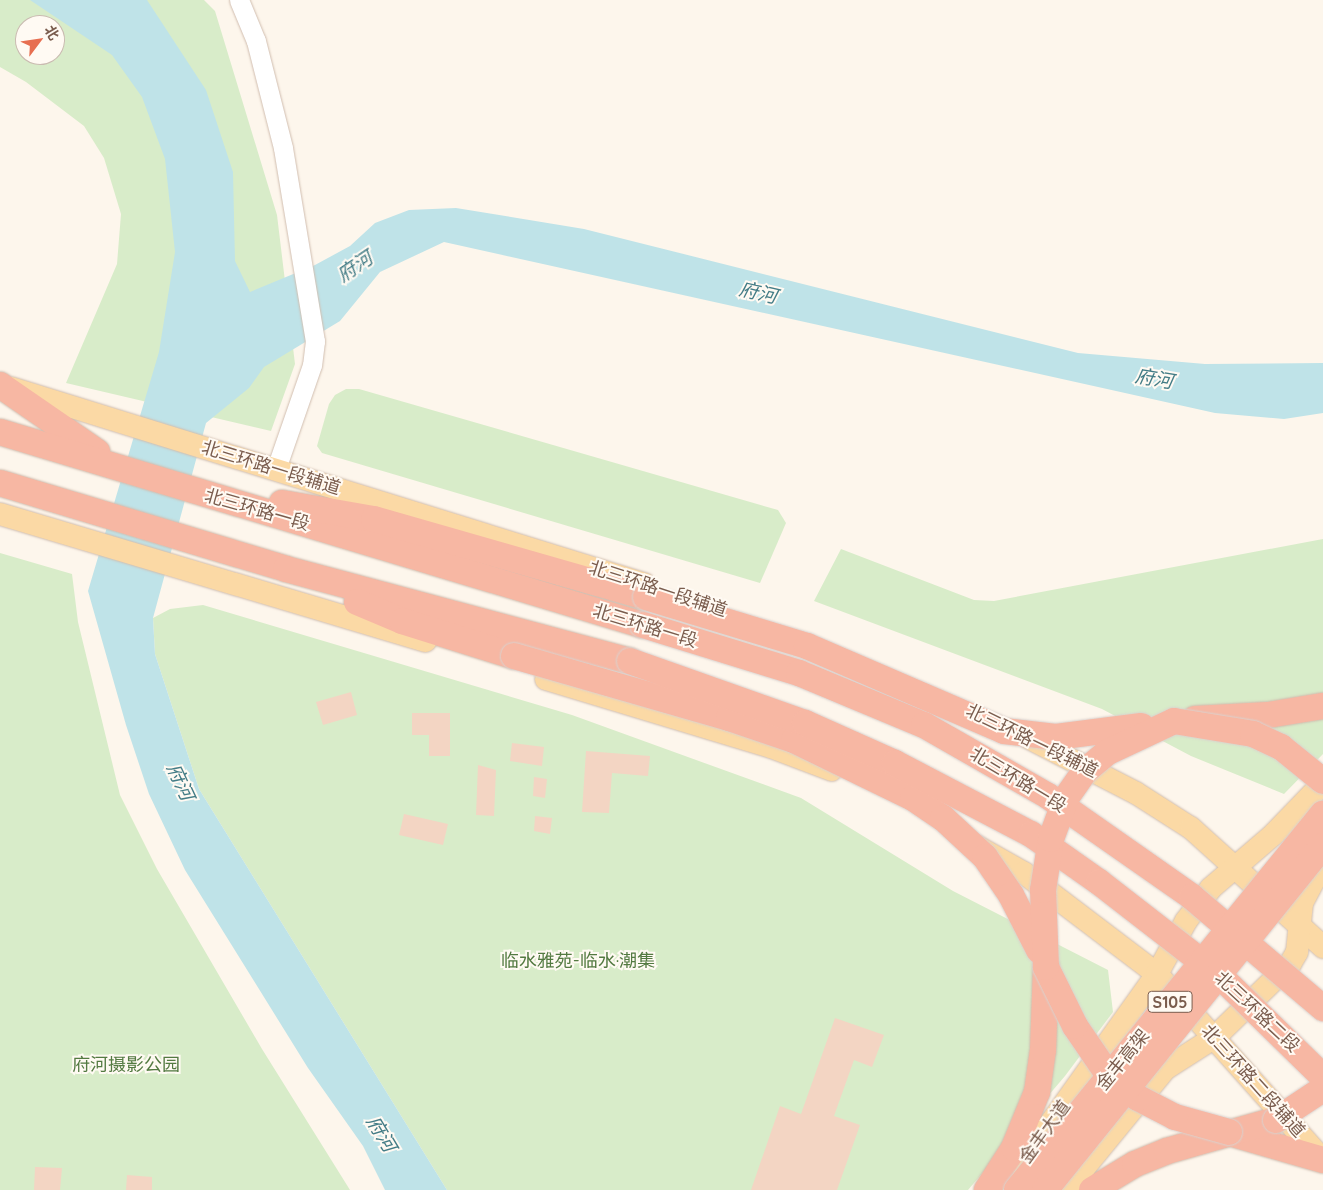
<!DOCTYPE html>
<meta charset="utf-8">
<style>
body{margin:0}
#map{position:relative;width:1323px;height:1190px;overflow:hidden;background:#fdf6ec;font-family:Quicksand,"Noto Sans SC",sans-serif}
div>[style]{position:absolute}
.green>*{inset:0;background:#d8ecc9}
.water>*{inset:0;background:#bfe3e8}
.building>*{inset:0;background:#f3d5c3}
.roads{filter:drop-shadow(0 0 1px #d1beb0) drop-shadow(0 0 1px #d1beb0)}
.minor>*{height:19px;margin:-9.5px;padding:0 9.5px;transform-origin:9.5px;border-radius:9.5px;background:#fff}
.major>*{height:22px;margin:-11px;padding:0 11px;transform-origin:11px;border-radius:11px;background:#fbd9a5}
.highway>*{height:26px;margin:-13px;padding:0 13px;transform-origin:13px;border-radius:13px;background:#f7b7a3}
.bridges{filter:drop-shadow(0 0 1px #dad1cd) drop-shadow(0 0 1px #dad1cd)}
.highway-bridge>*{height:26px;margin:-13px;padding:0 13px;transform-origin:13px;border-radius:13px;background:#f7b7a3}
span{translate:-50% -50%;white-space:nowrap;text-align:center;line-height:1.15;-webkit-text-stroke:4px #fffaf3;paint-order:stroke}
.shield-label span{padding:1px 4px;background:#fffaf3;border:1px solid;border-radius:4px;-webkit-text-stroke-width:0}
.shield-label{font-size:16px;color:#7a5c4d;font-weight:700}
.street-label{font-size:18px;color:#7a5c4d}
.park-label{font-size:18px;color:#537a41}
.water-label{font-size:19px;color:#437c86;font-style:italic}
.north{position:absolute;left:15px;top:15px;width:50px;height:50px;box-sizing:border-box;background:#fffaf3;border:1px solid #cabbb1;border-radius:50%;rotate:59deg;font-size:14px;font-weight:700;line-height:20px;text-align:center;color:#7a5c4d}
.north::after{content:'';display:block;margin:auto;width:18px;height:22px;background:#e76f51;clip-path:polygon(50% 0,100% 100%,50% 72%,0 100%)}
</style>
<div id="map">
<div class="green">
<i style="clip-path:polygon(evenodd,0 0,204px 0,215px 11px,277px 215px,295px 364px,271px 431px,66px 383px,117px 264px,121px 214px,104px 158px,84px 126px,26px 82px,0 67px,0 0,25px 25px,55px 25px,55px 55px,25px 55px,25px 25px)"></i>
<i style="clip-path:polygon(346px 389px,359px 389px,778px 510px,786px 523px,760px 583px,322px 453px,317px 446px,329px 404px,335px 395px)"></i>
<i style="clip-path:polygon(1323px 539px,1323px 754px,1284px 794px,1191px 756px,1102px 709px,814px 601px,841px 549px,974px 600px,994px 601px)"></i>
<i style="clip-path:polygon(0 553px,72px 574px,78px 622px,120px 795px,157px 869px,262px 1049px,350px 1190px,0 1190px)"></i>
<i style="clip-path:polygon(203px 605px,572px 715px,801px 798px,953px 891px,1108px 970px,1113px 1012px,1065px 1076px,968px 1190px,447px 1190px,199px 789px,155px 654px,153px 618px,170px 609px)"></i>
</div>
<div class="water">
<i style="clip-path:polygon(30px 0,147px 0,206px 90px,233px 172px,235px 261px,250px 292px,315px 265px,350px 246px,375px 223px,409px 210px,456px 208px,584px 229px,1078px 353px,1205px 364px,1323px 363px,1323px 413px,1284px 419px,1215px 413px,444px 242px,380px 272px,340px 321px,264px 367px,249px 388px,206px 423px,153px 618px,155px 654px,199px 789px,447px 1190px,385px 1190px,363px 1146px,308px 1068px,185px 870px,149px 794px,126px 725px,88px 591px,159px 352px,175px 252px,165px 159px,142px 97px,112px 55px)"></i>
</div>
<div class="building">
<i style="clip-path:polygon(351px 692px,357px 715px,323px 725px,316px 702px)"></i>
<i style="clip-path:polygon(412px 713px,450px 713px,450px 756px,429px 756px,429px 735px,412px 735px)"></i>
<i style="clip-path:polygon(512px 743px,544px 747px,542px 766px,510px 761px)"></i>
<i style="clip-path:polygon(586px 751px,650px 756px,648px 776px,612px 773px,609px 813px,582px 812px)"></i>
<i style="clip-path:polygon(478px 765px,496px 770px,494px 816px,476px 815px)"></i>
<i style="clip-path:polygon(534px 777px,547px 779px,545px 798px,533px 796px)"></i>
<i style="clip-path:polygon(404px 814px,448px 824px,443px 845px,399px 835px)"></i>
<i style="clip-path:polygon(535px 816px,552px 818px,550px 834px,534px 831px)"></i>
<i style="clip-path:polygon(835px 1018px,884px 1035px,872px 1067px,854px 1060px,834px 1116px,860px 1125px,837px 1190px,751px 1190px,780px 1106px,801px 1114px)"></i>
<i style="clip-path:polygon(35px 1167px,62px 1168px,60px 1190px,34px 1190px)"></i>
<i style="clip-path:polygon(127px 1175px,152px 1177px,152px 1190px,126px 1190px)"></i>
</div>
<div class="roads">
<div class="minor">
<i style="left:239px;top:0;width:44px;rotate:67.5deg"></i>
<i style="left:256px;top:41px;width:110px;rotate:75.8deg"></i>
<i style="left:283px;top:148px;width:196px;rotate:80.6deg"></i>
<i style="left:315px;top:341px;width:24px;rotate:97deg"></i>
<i style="left:312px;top:365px;width:110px;rotate:109.1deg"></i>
</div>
<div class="major">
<i style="left:11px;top:388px;width:663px;rotate:17.2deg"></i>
<i style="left:0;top:514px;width:444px;rotate:16.6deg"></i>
<i style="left:546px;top:679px;width:235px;rotate:16.8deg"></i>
<i style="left:771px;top:747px;width:65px;rotate:20.7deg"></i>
<i style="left:1029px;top:738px;width:120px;rotate:27.2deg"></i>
<i style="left:1136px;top:793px;width:65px;rotate:32.5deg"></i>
<i style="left:1191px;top:828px;width:178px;rotate:42deg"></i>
<i style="left:978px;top:847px;width:53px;rotate:29.5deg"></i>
<i style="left:1024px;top:873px;width:167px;rotate:37.2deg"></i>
<i style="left:1157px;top:974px;width:249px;rotate:48.3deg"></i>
<i style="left:1013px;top:1176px;width:248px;rotate:-54.5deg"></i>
<i style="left:1157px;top:974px;width:60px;rotate:-61.3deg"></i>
<i style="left:1186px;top:921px;width:41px;rotate:-52.9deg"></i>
<i style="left:1211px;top:888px;width:83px;rotate:-40.6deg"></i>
<i style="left:1274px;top:834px;width:71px;rotate:-46.1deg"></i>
<i style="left:1066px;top:1190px;width:156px;rotate:-50.7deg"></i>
<i style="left:1165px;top:1069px;width:59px;rotate:-32.6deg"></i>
<i style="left:1215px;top:1037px;width:105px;rotate:-44.2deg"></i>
<i style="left:1290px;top:964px;width:14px;rotate:-60deg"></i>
<i style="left:1297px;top:952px;width:49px;rotate:-84.2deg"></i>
<i style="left:1302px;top:903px;width:45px;rotate:-62.3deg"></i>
</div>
<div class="highway">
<i style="left:0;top:385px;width:118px;rotate:34.6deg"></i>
<i style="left:0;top:432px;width:671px;rotate:16.71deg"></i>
<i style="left:0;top:483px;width:299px;rotate:16.7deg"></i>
<i style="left:286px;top:569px;width:356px;rotate:15deg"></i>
<i style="left:282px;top:503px;width:93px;rotate:9.9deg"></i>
<i style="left:374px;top:519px;width:283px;rotate:16deg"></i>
<i style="left:357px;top:602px;width:49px;rotate:22.9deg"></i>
<i style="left:402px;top:621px;width:117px;rotate:17.4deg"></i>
<i style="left:1195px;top:719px;width:73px;rotate:-3.1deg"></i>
<i style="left:1268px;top:715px;width:56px;rotate:-9.3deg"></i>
<i style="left:1230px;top:1133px;width:97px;rotate:16.2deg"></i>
<i style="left:987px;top:1190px;width:50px;rotate:-57.3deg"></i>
<i style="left:1014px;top:1148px;width:61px;rotate:-67.7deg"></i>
<i style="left:1037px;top:1092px;width:42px;rotate:-81.9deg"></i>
<i style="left:1043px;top:1050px;width:83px;rotate:-87.9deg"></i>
<i style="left:1092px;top:1190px;width:50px;rotate:-31.2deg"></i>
<i style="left:1135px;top:1164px;width:35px;rotate:-22deg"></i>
<i style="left:1167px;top:1151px;width:113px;rotate:-15.9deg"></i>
</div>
</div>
<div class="bridges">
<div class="highway-bridge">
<i style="left:646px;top:597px;width:168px;rotate:16.9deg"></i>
<i style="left:807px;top:646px;width:215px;rotate:23.3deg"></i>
<i style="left:1004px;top:731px;width:52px;rotate:6.6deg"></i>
<i style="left:1056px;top:737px;width:86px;rotate:-7.4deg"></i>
<i style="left:643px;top:625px;width:163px;rotate:17.1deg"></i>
<i style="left:799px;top:673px;width:135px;rotate:22.6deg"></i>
<i style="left:924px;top:725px;width:143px;rotate:29.8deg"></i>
<i style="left:1048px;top:796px;width:176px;rotate:35deg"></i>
<i style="left:1192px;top:897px;width:172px;rotate:40.3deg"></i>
<i style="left:514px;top:656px;width:224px;rotate:16.1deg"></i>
<i style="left:729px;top:718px;width:69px;rotate:18.7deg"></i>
<i style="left:794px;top:740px;width:132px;rotate:26deg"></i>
<i style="left:913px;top:798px;width:36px;rotate:34deg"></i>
<i style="left:943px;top:818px;width:57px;rotate:42.9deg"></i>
<i style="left:985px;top:857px;width:46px;rotate:55.6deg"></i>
<i style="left:1011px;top:895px;width:62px;rotate:63deg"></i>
<i style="left:630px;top:661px;width:186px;rotate:19.5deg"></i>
<i style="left:805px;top:723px;width:98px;rotate:24deg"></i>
<i style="left:895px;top:763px;width:153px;rotate:27.6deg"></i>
<i style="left:1031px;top:834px;width:83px;rotate:35.2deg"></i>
<i style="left:1099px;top:882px;width:153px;rotate:37.8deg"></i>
<i style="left:1220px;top:976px;width:144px;rotate:44.4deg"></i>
<i style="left:1276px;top:1120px;width:56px;rotate:-33.4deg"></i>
<i style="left:1229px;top:1132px;width:56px;rotate:-164.5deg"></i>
<i style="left:1175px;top:1117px;width:42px;rotate:-152.8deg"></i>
<i style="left:1138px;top:1098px;width:43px;rotate:-139.7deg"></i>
<i style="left:1105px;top:1070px;width:53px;rotate:-124.3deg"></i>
<i style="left:1075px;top:1026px;width:66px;rotate:-116.2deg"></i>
<i style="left:1046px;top:967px;width:77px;rotate:-92.2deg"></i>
<i style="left:1043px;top:890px;width:52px;rotate:-81.1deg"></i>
<i style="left:1051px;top:839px;width:44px;rotate:-69.9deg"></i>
<i style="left:1066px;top:798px;width:33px;rotate:-55deg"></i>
<i style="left:1085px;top:771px;width:30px;rotate:-40deg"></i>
<i style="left:1108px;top:752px;width:73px;rotate:-25.2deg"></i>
<i style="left:1174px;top:721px;width:80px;rotate:9.3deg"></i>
<i style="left:1253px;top:734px;width:31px;rotate:25deg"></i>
<i style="left:1281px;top:747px;width:54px;rotate:39deg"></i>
<i style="left:1017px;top:1190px;width:485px;rotate:-50.9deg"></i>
<i style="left:1045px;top:1190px;width:442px;rotate:-51.1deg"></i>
</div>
</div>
<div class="shield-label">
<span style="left:1170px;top:1002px">S105</span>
</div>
<div class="street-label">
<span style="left:271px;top:468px;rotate:17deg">北三环路一段辅道</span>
<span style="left:257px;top:510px;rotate:16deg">北三环路一段</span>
<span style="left:658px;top:589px;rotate:18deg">北三环路一段辅道</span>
<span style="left:645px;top:626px;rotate:17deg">北三环路一段</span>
<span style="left:1032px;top:741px;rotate:26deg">北三环路一段辅道</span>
<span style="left:1018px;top:780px;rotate:31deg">北三环路一段</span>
<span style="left:1257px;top:1012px;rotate:43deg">北三环路二段</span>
<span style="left:1123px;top:1060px;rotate:-51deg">金丰高架</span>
<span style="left:1253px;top:1081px;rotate:48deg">北三环路二段辅道</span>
<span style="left:1045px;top:1132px;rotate:-54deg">金丰大道</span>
</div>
<div class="park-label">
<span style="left:578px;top:961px">临水雅苑-临水·潮集</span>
<span style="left:126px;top:1065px">府河摄影公园</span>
</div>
<div class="water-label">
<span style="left:355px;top:267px;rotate:-34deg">府河</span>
<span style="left:758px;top:293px;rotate:13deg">府河</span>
<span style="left:1154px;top:379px;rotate:10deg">府河</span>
<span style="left:180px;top:782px;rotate:65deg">府河</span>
<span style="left:381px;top:1134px;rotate:59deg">府河</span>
</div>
<div class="north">北</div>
</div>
